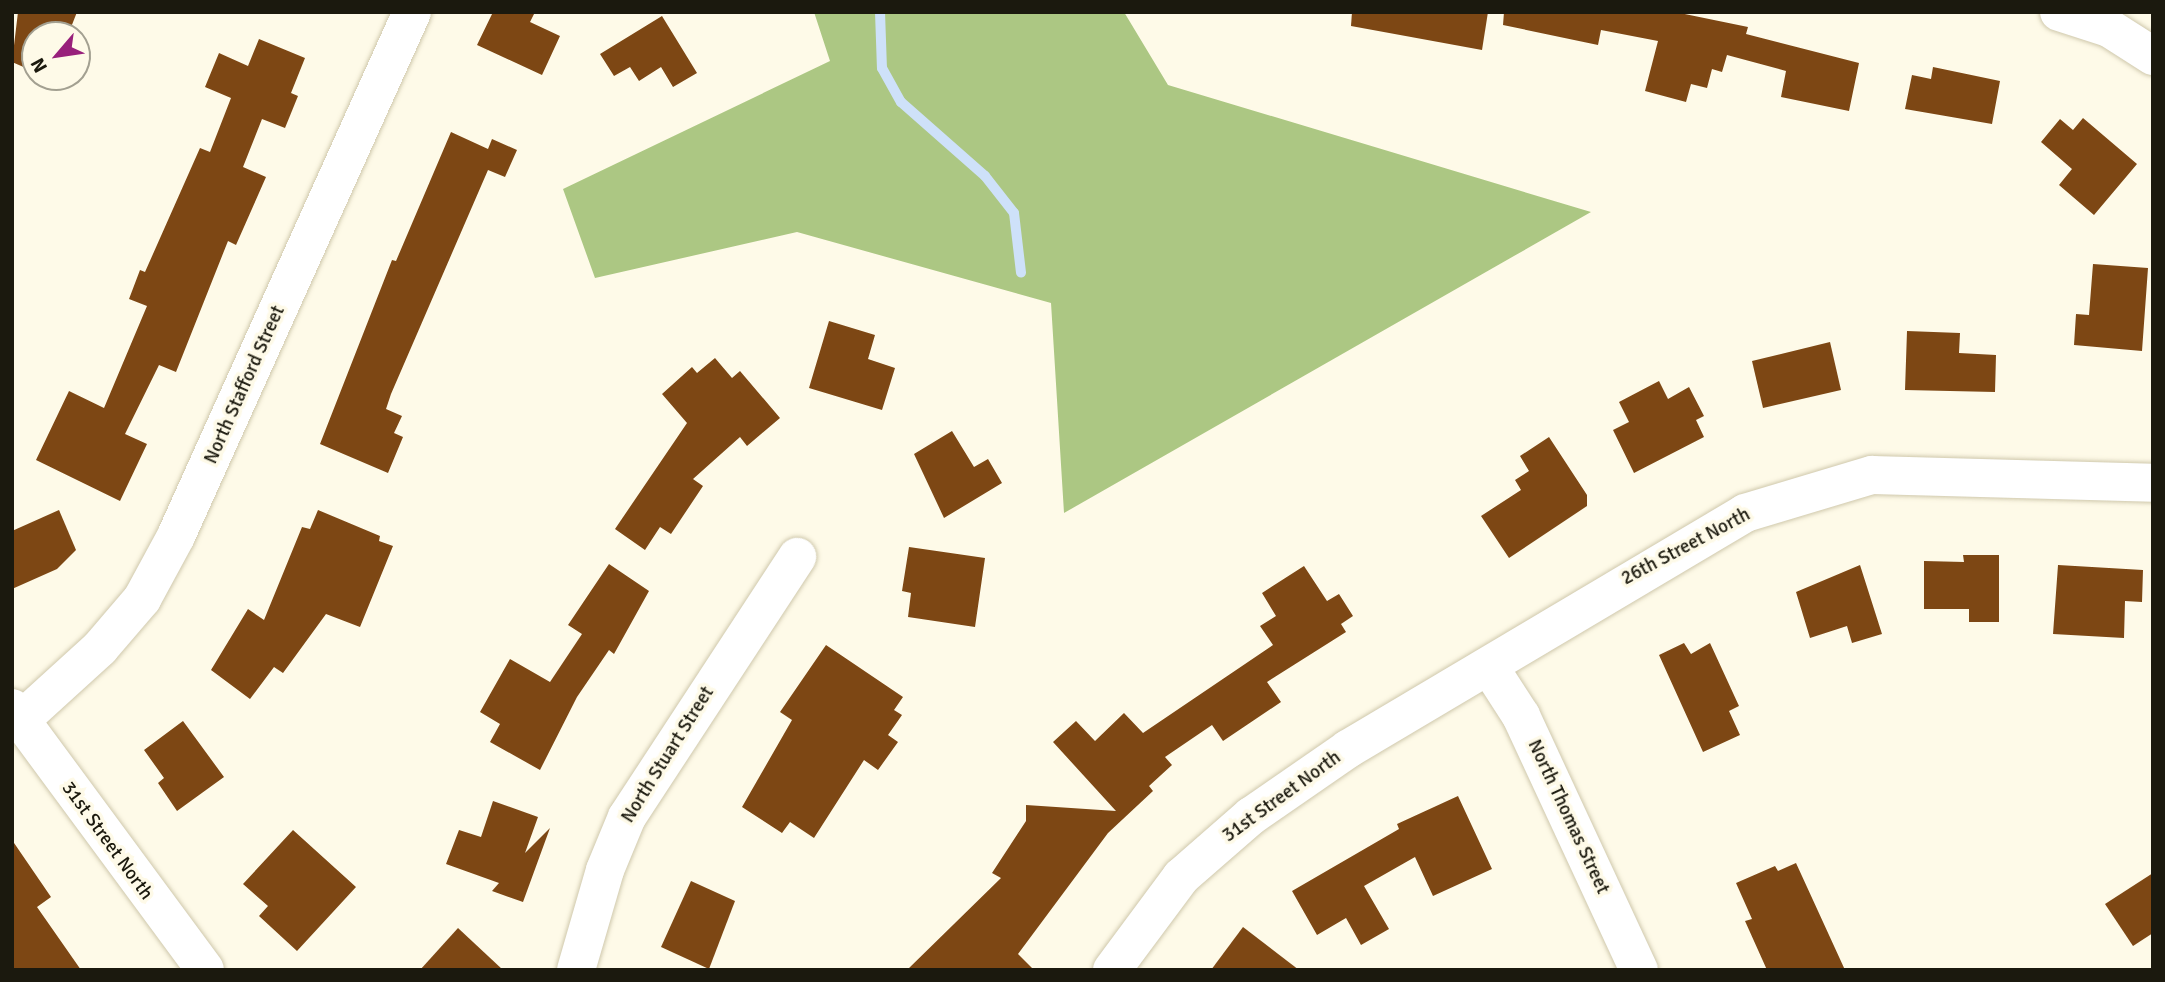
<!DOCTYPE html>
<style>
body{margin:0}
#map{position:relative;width:2165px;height:982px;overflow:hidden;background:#fefae8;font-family:Signika,sans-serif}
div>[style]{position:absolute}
.forest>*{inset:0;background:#acc783}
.stream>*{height:10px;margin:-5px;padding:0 5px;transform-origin:5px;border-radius:5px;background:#cee1f9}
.building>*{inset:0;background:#7d4714}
.roads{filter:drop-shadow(0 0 2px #cfc8ac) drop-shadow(0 0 2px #cfc8ac)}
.minor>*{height:38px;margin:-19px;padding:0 19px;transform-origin:19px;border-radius:19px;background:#fff}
span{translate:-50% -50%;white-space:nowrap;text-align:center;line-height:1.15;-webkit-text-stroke:7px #fefae8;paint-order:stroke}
.street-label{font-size:19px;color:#1b190e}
.frame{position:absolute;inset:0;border:14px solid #1b190e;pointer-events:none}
.north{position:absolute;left:21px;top:21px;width:70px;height:70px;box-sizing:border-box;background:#fefae8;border:2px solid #a3a091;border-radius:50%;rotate:241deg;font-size:19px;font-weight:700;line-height:28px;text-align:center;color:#1b190e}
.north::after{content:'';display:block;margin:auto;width:24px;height:32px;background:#98207b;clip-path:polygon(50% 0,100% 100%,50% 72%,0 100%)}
</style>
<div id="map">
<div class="forest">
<i style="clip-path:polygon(814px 12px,1124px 12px,1168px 85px,1591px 212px,1064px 513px,1051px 303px,797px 232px,595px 278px,563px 189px,830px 61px)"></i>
</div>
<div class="stream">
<i style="left:880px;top:12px;width:56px;rotate:88deg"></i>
<i style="left:882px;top:68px;width:39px;rotate:61deg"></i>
<i style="left:901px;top:102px;width:112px;rotate:41.4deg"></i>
<i style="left:985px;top:176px;width:47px;rotate:51.9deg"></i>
<i style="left:1014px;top:213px;width:60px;rotate:83.3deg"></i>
</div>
<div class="building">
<i style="clip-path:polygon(18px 12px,77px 12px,68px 35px,35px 35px,35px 72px,12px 62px)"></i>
<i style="clip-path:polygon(493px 12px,535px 12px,530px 22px,560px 36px,542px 75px,477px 45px)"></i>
<i style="clip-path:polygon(1352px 12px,1488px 12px,1482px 50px,1351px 26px)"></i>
<i style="clip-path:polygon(1504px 12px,1675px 12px,1748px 27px,1746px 34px,1859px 63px,1849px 111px,1781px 97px,1786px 71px,1727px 55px,1722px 72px,1712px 69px,1707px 88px,1691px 84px,1686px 102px,1645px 91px,1658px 41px,1601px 30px,1598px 45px,1503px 25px)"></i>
<i style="clip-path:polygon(662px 16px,697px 73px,673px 87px,661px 67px,639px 81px,630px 67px,614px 76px,600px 54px)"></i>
<i style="clip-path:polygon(259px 39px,305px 58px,291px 93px,298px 96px,285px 128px,262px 119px,243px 167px,266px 177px,236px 245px,228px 241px,176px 372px,159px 365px,125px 434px,147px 444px,120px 501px,36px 460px,69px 391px,104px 408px,147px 306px,129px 299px,140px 270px,145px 272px,200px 148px,210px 152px,231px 98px,205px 87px,219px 53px,248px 66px)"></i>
<i style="clip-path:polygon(1933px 67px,2000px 81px,1992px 124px,1905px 109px,1912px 75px,1931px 79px)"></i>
<i style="clip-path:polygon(2083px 118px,2137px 164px,2094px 215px,2059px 185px,2072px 169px,2041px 142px,2060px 119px,2073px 130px)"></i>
<i style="clip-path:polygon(451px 132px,488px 149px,492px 139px,517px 150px,505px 177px,488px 170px,391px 394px,386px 409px,402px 416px,394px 433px,403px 437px,388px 473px,320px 444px,392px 260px,396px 261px)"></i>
<i style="clip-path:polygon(2093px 264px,2148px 268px,2142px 351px,2074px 345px,2076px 314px,2089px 315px)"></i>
<i style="clip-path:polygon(829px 321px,875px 335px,868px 359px,895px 368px,882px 410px,809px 388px)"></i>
<i style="clip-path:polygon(1907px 331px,1960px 333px,1959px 353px,1996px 355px,1995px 392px,1905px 390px)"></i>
<i style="clip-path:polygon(1830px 342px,1841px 390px,1763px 408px,1752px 361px)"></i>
<i style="clip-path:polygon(715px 358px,732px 378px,740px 371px,780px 418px,747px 446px,740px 437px,693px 479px,703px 486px,671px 534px,660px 527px,645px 550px,615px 529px,687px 423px,662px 394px,692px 367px,697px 373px)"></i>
<i style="clip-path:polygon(1659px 381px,1668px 399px,1689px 387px,1704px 416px,1696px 420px,1704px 437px,1634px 473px,1613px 430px,1629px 422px,1619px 402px)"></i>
<i style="clip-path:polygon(952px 431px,974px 467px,988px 459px,1002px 483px,944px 518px,914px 454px)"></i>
<i style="clip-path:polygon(1549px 437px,1587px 495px,1587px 506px,1509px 558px,1481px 516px,1521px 490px,1515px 480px,1529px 471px,1520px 456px)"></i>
<i style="clip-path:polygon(59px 510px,76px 550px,57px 569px,12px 589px,12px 531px)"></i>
<i style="clip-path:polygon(318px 510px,380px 536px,379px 541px,393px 546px,360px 627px,326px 614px,283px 673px,274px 667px,250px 699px,211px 670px,248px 609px,264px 620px,302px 527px,310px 529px)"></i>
<i style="clip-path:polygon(909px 547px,985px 558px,975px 627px,908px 617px,911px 593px,902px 591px)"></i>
<i style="clip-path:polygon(1963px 555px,1999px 555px,1999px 622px,1969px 622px,1969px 609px,1924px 609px,1924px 561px,1964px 562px)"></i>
<i style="clip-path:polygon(609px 564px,649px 591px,614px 654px,609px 650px,577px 697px,540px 770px,490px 742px,500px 724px,480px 712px,510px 659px,550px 682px,582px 634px,568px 625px)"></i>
<i style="clip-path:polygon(1860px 565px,1882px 634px,1852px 643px,1847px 626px,1810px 638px,1796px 592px)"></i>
<i style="clip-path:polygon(2058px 565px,2143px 570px,2142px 602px,2125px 601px,2124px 638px,2053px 634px)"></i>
<i style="clip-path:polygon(1304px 566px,1327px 601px,1339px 594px,1353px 616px,1341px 624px,1346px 632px,1267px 682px,1281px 702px,1223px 741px,1212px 725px,1165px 757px,1172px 765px,1149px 786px,1153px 791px,1108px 833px,1018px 954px,1034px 970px,907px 970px,1001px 878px,992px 873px,1026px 821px,1026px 805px,1116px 811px,1053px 742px,1076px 721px,1095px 741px,1124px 713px,1143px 733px,1273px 645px,1260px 626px,1276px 616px,1262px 593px)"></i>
<i style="clip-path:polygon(1684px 643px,1691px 654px,1710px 643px,1739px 706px,1729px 711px,1740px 735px,1703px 752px,1659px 655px)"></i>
<i style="clip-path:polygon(826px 645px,903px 697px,894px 710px,902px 715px,888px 735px,898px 742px,878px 770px,864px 760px,814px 838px,790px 822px,782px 833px,742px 807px,792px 720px,780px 712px)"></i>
<i style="clip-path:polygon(183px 721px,224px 777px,177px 811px,158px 783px,164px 778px,144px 750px)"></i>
<i style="clip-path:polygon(1458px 796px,1492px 869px,1433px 896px,1415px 857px,1364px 886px,1389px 929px,1361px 945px,1346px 918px,1317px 935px,1292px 891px,1399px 829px,1397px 824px)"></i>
<i style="clip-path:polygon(493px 801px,538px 817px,525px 853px,550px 828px,523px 902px,492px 891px,499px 883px,446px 864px,459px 830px,481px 837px)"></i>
<i style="clip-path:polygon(293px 830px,356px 887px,297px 951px,259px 916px,268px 906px,243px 884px)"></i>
<i style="clip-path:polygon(12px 840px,51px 897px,37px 907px,81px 970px,12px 970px)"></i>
<i style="clip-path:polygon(1796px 863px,1845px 970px,1767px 970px,1745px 921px,1752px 919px,1736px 883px,1775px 866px,1778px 871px)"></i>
<i style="clip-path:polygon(2153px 873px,2153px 933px,2133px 946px,2105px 904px)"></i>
<i style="clip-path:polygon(691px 881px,735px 901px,709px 969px,661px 947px)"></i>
<i style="clip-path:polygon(1243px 927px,1299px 970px,1211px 970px)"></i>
<i style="clip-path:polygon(458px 928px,503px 970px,420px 970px)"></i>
</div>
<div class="roads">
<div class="minor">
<i style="left:2059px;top:12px;width:52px;rotate:17.7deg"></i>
<i style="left:2109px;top:28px;width:52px;rotate:32.5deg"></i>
<i style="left:1490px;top:668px;width:57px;rotate:57.1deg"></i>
<i style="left:1521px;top:716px;width:280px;rotate:65.1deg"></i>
<i style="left:12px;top:708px;width:325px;rotate:53.6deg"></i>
<i style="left:21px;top:720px;width:107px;rotate:-42.3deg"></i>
<i style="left:100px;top:648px;width:65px;rotate:-49.4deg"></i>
<i style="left:142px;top:599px;width:72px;rotate:-61.6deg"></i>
<i style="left:176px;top:536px;width:575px;rotate:-65.75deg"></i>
<i style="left:576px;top:970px;width:104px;rotate:-73.8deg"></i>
<i style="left:605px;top:870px;width:57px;rotate:-67.5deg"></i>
<i style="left:627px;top:817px;width:311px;rotate:-56.8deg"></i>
<i style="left:1112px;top:970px;width:116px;rotate:-53.4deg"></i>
<i style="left:1181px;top:877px;width:93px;rotate:-41.1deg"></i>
<i style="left:1251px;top:816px;width:118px;rotate:-34.6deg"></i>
<i style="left:1348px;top:749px;width:462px;rotate:-30.7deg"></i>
<i style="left:1745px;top:513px;width:133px;rotate:-16.7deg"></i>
<i style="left:1872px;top:475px;width:281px;rotate:1.6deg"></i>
</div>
</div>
<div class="street-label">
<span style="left:245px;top:385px;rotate:-66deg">North Stafford Street</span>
<span style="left:1686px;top:547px;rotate:-28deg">26th Street North</span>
<span style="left:668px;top:755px;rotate:-58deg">North Stuart Street</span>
<span style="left:1282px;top:797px;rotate:-36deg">31st Street North</span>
<span style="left:1568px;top:817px;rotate:65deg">North Thomas Street</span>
<span style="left:107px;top:841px;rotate:54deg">31st Street North</span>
</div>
<div class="frame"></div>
<div class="north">N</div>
</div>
